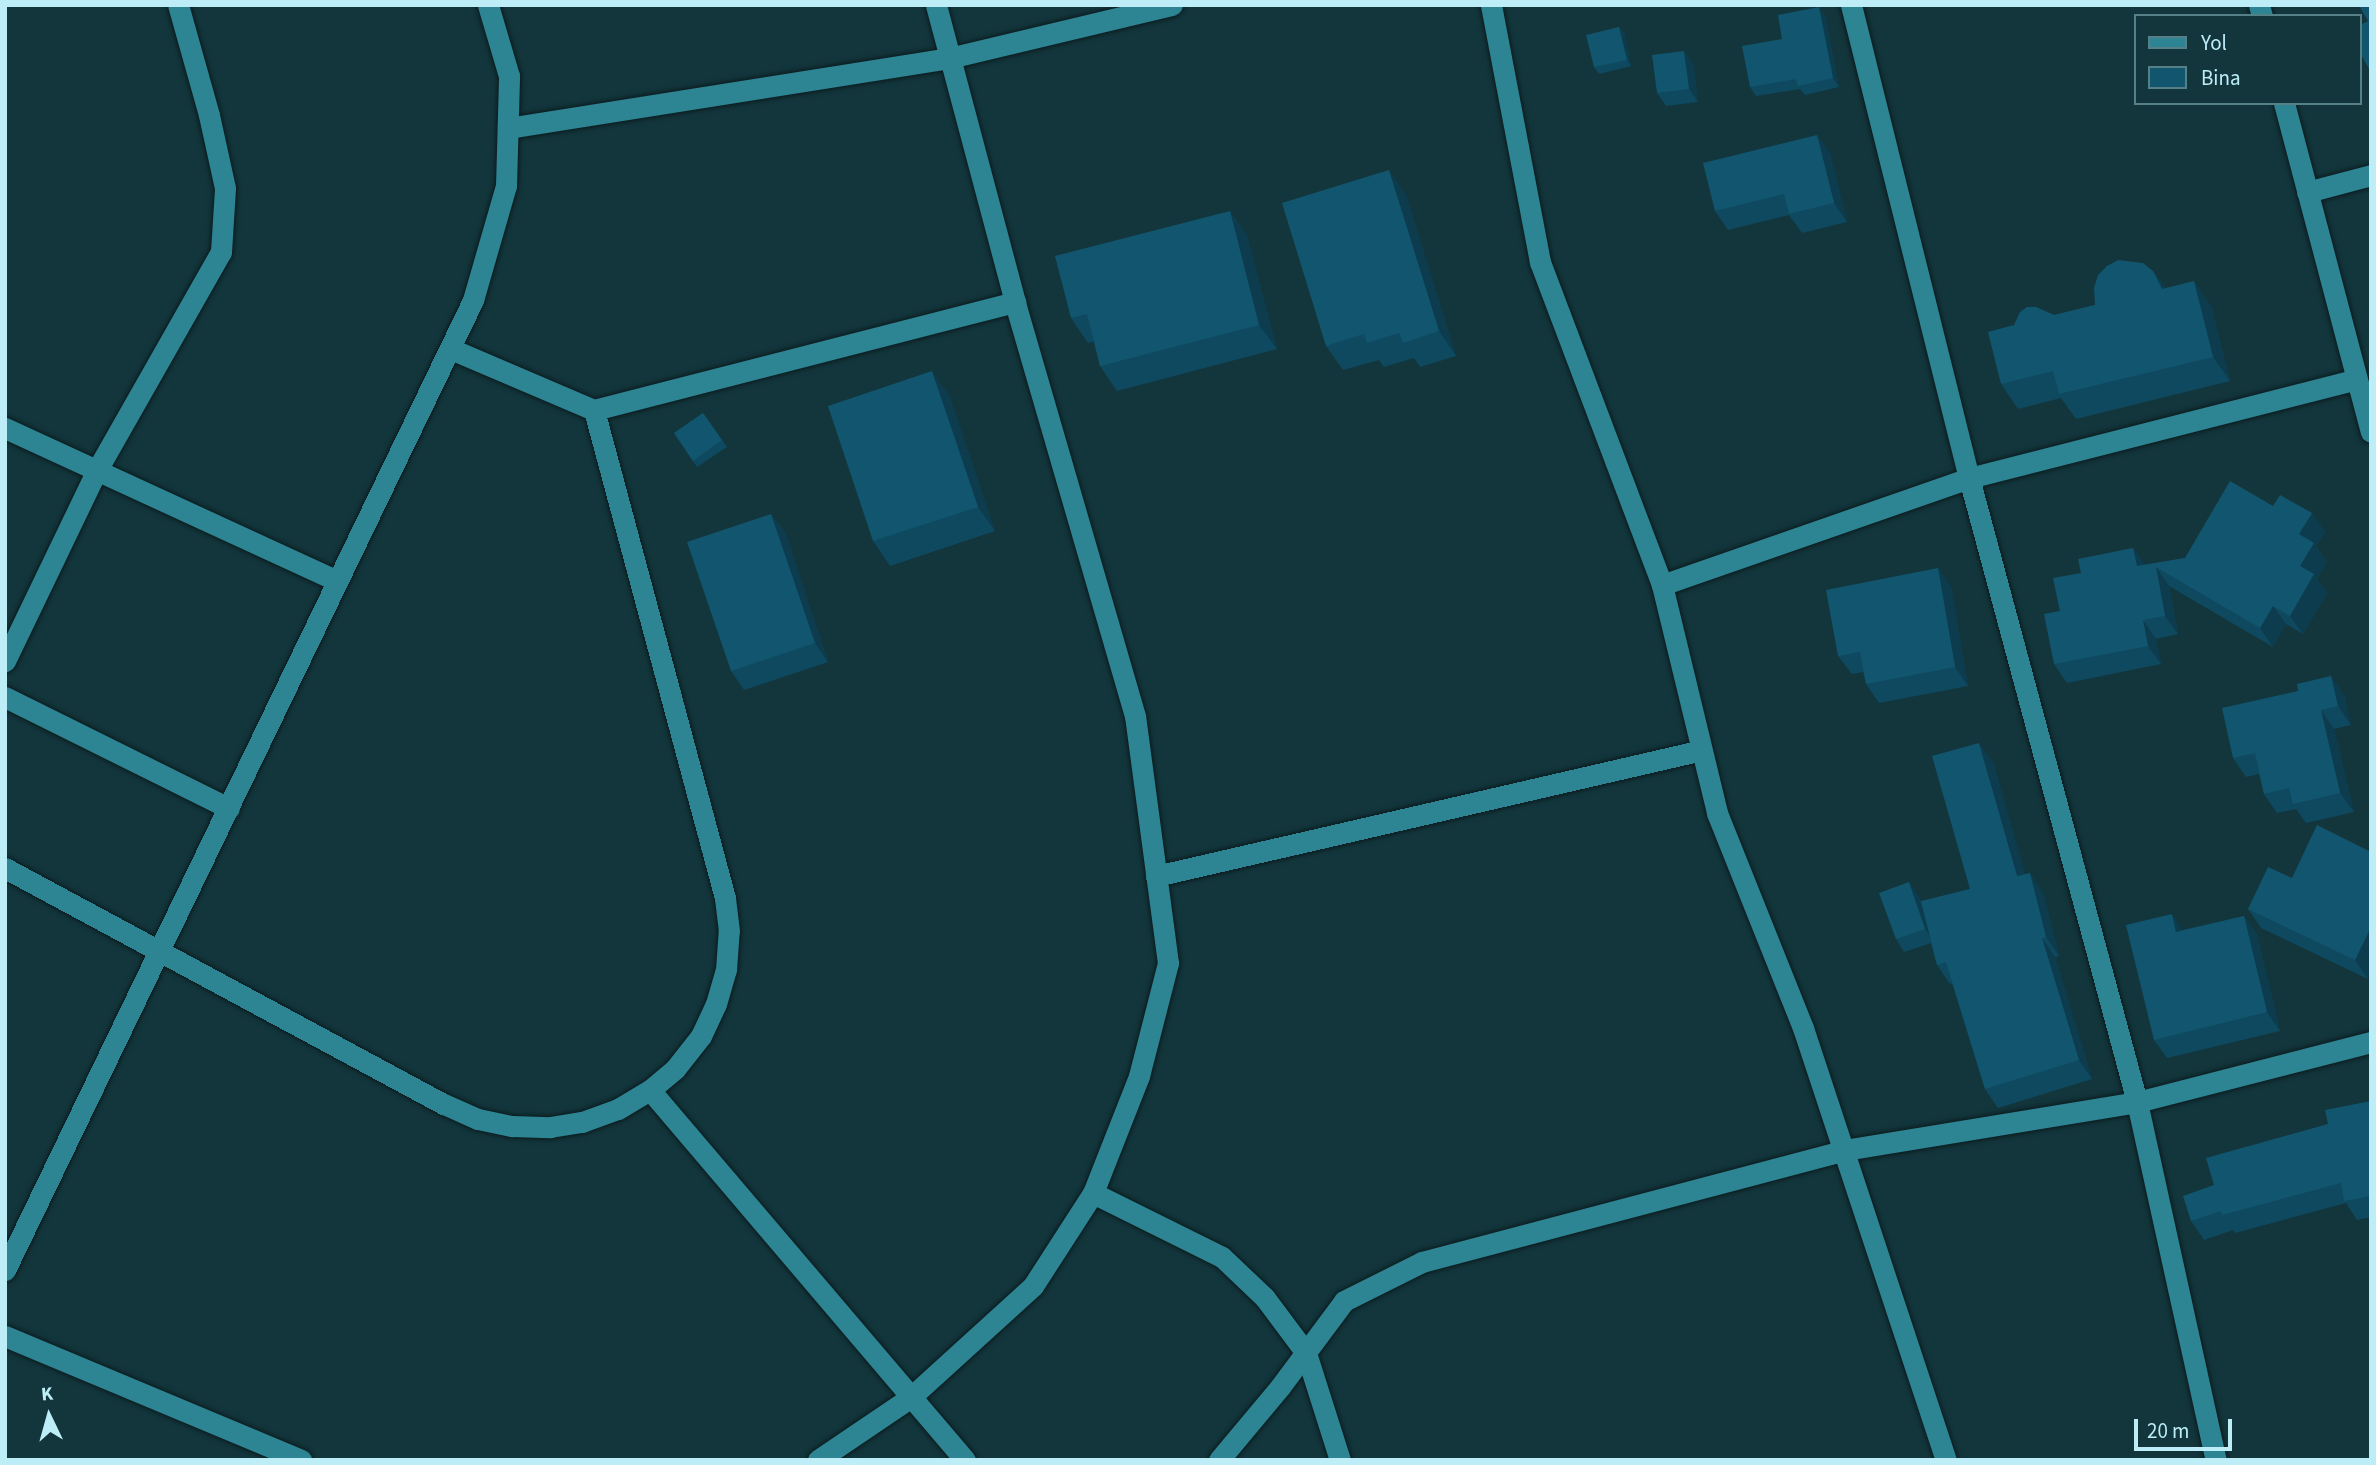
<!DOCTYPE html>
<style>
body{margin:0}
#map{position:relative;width:2376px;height:1465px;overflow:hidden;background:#12363c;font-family:"Source Sans 3",sans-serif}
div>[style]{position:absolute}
.roads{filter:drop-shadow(0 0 2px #0c1b1e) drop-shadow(0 0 2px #0c1b1e)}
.street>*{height:21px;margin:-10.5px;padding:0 10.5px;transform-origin:10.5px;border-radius:10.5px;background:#2d8593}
.wall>*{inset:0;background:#0f495f}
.shaded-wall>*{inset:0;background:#0d3c4e}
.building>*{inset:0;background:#12556f}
span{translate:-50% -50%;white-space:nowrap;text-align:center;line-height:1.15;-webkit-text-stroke:7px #12363c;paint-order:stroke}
.frame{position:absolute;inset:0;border:7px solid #bdeef8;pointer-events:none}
.legend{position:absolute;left:2134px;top:14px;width:228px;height:91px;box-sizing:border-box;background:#12363c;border:2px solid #568087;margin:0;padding:9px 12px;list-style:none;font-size:21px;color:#bdeef8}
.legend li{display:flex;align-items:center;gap:14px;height:35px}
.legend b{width:35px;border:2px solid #568087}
.north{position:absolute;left:14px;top:1381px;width:70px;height:70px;-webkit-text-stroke:5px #12363c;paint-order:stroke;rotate:355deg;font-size:19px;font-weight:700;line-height:28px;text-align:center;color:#bdeef8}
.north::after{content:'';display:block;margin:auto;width:24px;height:32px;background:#bdeef8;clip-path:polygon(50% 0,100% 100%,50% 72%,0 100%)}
.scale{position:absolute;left:2134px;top:1419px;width:98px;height:32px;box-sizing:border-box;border:4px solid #bdeef8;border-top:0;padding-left:9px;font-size:21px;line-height:24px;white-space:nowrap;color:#bdeef8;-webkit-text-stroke:5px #12363c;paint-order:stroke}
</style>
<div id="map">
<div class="roads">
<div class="street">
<i style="left:1491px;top:5px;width:262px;rotate:79.2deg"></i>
<i style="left:1540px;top:262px;width:345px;rotate:69.3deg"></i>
<i style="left:1662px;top:585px;width:235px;rotate:76.4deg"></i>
<i style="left:1717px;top:813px;width:232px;rotate:68.2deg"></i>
<i style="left:1803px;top:1028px;width:455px;rotate:71.7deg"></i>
<i style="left:1851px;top:5px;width:487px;rotate:76deg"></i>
<i style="left:1969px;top:478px;width:646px;rotate:74.93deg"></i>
<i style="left:2137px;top:1102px;width:367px;rotate:77.6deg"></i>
<i style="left:2259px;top:5px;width:11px;rotate:75deg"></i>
<i style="left:2284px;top:103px;width:340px;rotate:75.2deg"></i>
<i style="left:508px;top:128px;width:447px;rotate:-9deg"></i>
<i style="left:949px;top:58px;width:229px;rotate:-13.4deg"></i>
<i style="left:2307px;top:192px;width:66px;rotate:-14.9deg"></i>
<i style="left:451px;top:349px;width:155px;rotate:23.1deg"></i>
<i style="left:594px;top:410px;width:435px;rotate:-14.4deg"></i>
<i style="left:5px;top:428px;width:366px;rotate:24.7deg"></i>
<i style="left:1662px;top:585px;width:325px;rotate:-19.2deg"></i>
<i style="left:1969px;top:478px;width:400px;rotate:-14.3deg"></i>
<i style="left:5px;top:661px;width:212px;rotate:-64.3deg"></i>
<i style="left:97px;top:470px;width:251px;rotate:-60.4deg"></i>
<i style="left:221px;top:252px;width:64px;rotate:-86.4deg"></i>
<i style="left:225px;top:188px;width:75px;rotate:-102.4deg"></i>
<i style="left:209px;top:115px;width:114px;rotate:-105.7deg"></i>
<i style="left:5px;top:697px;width:250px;rotate:26.4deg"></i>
<i style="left:5px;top:868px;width:498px;rotate:28.3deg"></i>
<i style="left:444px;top:1104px;width:37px;rotate:24deg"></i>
<i style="left:478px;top:1119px;width:35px;rotate:12deg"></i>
<i style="left:512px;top:1126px;width:38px;rotate:2deg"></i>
<i style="left:550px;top:1127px;width:32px;rotate:-9deg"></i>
<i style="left:582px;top:1122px;width:38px;rotate:-20deg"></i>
<i style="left:618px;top:1109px;width:37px;rotate:-31deg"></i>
<i style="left:650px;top:1090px;width:33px;rotate:-40deg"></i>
<i style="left:675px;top:1069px;width:42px;rotate:-51.8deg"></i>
<i style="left:701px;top:1036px;width:35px;rotate:-65deg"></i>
<i style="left:716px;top:1004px;width:35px;rotate:-74deg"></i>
<i style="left:726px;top:970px;width:39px;rotate:-86deg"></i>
<i style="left:729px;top:931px;width:33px;rotate:-97deg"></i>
<i style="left:725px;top:898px;width:505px;rotate:-105.03deg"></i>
<i style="left:1156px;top:876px;width:560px;rotate:-12.99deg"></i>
<i style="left:650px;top:1090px;width:486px;rotate:49.6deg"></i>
<i style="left:1093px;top:1193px;width:144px;rotate:26.4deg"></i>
<i style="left:1222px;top:1257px;width:59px;rotate:43.6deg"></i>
<i style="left:1265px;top:1298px;width:69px;rotate:53.3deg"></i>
<i style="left:1306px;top:1353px;width:112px;rotate:72.4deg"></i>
<i style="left:5px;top:1270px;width:1077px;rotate:-64.24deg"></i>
<i style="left:473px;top:300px;width:119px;rotate:-73.9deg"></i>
<i style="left:506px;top:186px;width:110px;rotate:-88.4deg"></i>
<i style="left:509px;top:76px;width:74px;rotate:-106.5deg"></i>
<i style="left:5px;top:1336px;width:321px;rotate:22.7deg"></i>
<i style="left:818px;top:1460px;width:112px;rotate:-34.1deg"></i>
<i style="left:911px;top:1397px;width:165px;rotate:-42.3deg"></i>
<i style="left:1033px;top:1286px;width:111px;rotate:-57.2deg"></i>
<i style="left:1093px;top:1193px;width:126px;rotate:-68.5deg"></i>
<i style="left:1139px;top:1076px;width:117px;rotate:-75.6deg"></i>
<i style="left:1168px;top:963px;width:249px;rotate:-97.6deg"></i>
<i style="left:1135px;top:716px;width:431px;rotate:-106.2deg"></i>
<i style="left:1015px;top:302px;width:307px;rotate:-104.9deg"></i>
<i style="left:1219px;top:1460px;width:95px;rotate:-50.1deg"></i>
<i style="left:1280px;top:1387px;width:107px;rotate:-53.3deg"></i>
<i style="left:1344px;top:1301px;width:87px;rotate:-26.6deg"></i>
<i style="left:1422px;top:1262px;width:438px;rotate:-14.8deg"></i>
<i style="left:1845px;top:1150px;width:296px;rotate:-9.3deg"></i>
<i style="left:2137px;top:1102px;width:242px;rotate:-14.4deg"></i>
</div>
</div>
<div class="wall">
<i style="clip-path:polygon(1825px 16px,1839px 87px,1805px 95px,1800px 89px,1756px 96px,1750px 87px,1782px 39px)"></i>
<i style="clip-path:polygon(1619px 27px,1624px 33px,1631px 66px,1599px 74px,1594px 67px)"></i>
<i style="clip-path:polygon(1693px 63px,1698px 102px,1666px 106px,1657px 93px)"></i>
<i style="clip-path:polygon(1817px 135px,1830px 153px,1847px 222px,1802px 233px,1789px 215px,1728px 230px,1715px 211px)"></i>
<i style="clip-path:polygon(1406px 195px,1456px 356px,1420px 367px,1414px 358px,1384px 367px,1379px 360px,1343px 370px,1326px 346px)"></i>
<i style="clip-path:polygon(1230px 211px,1247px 236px,1277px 349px,1117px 391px,1100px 366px,1094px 341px,1088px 343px,1071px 318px)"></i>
<i style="clip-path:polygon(2153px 271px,2165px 288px,2211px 306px,2230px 381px,2076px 419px,2061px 398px,2018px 409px,2001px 384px,2014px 325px,2095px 305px)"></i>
<i style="clip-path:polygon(949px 395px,995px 531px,890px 566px,873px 541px)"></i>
<i style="clip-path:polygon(703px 413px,727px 447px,697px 467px,674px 433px)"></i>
<i style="clip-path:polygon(2273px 506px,2312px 513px,2325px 532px,2316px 546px,2327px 562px,2317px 579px,2327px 593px,2303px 634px,2286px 624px,2273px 647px,2169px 586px,2178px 634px,2156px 639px,2161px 664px,2067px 683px,2054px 664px,2060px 611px,2081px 573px,2133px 548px,2145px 565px,2185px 558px)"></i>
<i style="clip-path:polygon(771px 514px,785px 532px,828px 662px,744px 690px,731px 671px)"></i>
<i style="clip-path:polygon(1938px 568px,1951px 587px,1968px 686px,1879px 703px,1866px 684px,1863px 672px,1852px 674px,1838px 656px)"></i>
<i style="clip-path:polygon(2331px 676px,2344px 695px,2351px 725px,2334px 729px,2354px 812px,2306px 823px,2296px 809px,2277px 813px,2264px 794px,2259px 774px,2246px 777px,2233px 758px,2298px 691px)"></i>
<i style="clip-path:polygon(1993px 761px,2025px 875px,2043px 892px,2059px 956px,2055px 957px,2092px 1079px,1998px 1108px,1985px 1089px,1952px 983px,1950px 984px,1937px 965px,1931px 943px,1904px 952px,1896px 939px,1918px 895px,1921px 902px,1970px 889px)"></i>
<i style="clip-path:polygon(2371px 852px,2368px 979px,2261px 928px,2248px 909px,2292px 878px)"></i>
<i style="clip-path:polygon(2244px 916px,2257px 934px,2280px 1031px,2167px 1058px,2154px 1040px,2183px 930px)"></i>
<i style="clip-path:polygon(2371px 1101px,2371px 1217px,2357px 1220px,2346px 1203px,2235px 1233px,2233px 1230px,2204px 1240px,2191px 1221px,2328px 1124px)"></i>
</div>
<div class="shaded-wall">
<i style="clip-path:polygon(1819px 7px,1825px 16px,1839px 87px,1833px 78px)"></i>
<i style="clip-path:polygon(1619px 27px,1624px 33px,1631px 66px,1627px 60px)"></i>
<i style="clip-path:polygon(1684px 51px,1693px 63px,1698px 102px,1689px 89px)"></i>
<i style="clip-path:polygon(1817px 135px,1830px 153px,1847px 222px,1834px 203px)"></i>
<i style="clip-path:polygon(1389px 170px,1406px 195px,1456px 356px,1439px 331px)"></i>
<i style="clip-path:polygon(1230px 211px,1247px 236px,1277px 349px,1259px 325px)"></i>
<i style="clip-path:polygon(2153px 271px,2170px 296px,2162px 289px)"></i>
<i style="clip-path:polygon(2194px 281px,2211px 306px,2230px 381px,2213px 357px)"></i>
<i style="clip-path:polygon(932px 371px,949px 395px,995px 531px,978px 507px)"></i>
<i style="clip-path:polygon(2312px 513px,2325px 532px,2316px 546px,2327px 562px,2317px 579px,2327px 593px,2303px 634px,2290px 616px,2300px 566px,2299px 534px)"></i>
<i style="clip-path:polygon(771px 514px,785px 532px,828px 662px,815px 643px)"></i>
<i style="clip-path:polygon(2133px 548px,2147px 567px,2137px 566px)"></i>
<i style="clip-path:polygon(2156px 567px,2169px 586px,2178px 634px,2165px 616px)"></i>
<i style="clip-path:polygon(1938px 568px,1951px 587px,1968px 686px,1955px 667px)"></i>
<i style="clip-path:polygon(2273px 606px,2286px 624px,2273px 647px,2260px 628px)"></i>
<i style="clip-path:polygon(2143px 620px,2156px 639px,2161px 664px,2148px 646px)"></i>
<i style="clip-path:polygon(2331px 676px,2344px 695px,2351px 725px,2338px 706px)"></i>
<i style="clip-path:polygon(2321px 710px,2334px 729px,2354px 812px,2340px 793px)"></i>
<i style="clip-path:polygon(1979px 743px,1993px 761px,2031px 895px,2017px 876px)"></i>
<i style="clip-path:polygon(2030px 873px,2043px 892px,2059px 956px,2046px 937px)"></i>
<i style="clip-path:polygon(1909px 882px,1918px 895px,1934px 942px,1925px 929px)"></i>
<i style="clip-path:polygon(2172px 914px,2185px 933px,2176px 932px)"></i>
<i style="clip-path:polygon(2244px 916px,2257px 934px,2280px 1031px,2267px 1012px)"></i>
<i style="clip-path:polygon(2371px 927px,2371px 974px,2368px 979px,2355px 960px)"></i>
<i style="clip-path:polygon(2042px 938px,2055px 957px,2092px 1079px,2079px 1060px)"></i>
</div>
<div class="building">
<i style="clip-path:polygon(2364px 5px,2371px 5px,2371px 72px,2360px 53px,2360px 25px,2368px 21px,2360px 7px)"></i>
<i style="clip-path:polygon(1819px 7px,1833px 78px,1798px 86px,1796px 79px,1750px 87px,1742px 46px,1782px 39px,1778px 15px)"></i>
<i style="clip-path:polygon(1619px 27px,1627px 60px,1594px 67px,1586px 35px)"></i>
<i style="clip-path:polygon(1684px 51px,1689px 89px,1657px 93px,1652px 55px)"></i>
<i style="clip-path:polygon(1817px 135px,1834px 203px,1789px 214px,1784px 194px,1715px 211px,1703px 163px)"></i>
<i style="clip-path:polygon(1389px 170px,1439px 331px,1403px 343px,1399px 333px,1367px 343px,1364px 334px,1326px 346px,1282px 203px)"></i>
<i style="clip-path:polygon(1230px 211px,1259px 325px,1100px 366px,1087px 314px,1071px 318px,1055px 256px)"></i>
<i style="clip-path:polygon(2118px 260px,2143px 263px,2153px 271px,2162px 289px,2194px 281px,2213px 357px,2059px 394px,2053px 371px,2001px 384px,1988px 332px,2014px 325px,2020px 312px,2027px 307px,2036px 307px,2054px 315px,2095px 305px,2094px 288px,2098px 275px,2107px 266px)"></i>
<i style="clip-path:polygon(932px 371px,978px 507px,873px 541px,828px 406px)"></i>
<i style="clip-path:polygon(703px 413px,722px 440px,693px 461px,674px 433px)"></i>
<i style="clip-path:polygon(2230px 481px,2273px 506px,2280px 495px,2312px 513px,2299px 534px,2314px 543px,2300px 566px,2314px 574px,2290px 616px,2273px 606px,2260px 628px,2156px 567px,2165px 616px,2143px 620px,2148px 646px,2054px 664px,2044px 614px,2060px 611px,2053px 578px,2081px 573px,2078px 559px,2133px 548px,2137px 566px,2185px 558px)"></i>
<i style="clip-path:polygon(771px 514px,815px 643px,731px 671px,687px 542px)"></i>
<i style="clip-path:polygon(1938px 568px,1955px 667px,1866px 684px,1860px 652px,1838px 656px,1826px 590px)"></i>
<i style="clip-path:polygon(2331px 676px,2338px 706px,2321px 710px,2340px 793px,2293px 804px,2289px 788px,2264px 794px,2255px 753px,2233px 758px,2222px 708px,2298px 691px,2297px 684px)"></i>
<i style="clip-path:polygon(1979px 743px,2017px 876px,2030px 873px,2046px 937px,2042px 938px,2079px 1060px,1985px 1089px,1946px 962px,1937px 965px,1921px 901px,1970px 889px,1932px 756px)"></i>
<i style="clip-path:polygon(2317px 825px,2371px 852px,2371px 927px,2355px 960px,2248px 909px,2268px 867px,2292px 878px)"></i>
<i style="clip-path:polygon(1909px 882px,1925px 929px,1896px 939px,1879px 893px)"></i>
<i style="clip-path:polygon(2172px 914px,2176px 932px,2244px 916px,2267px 1012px,2154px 1040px,2126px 925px)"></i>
<i style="clip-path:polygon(2371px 1101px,2371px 1196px,2344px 1201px,2341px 1183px,2222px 1215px,2221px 1211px,2191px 1221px,2183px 1196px,2214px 1185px,2206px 1158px,2328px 1124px,2325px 1110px)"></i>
</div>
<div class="frame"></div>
<ul class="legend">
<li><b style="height:9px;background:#2d8593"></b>Yol</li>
<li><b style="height:19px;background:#12556f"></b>Bina</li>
</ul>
<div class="north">K</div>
<div class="scale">20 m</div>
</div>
